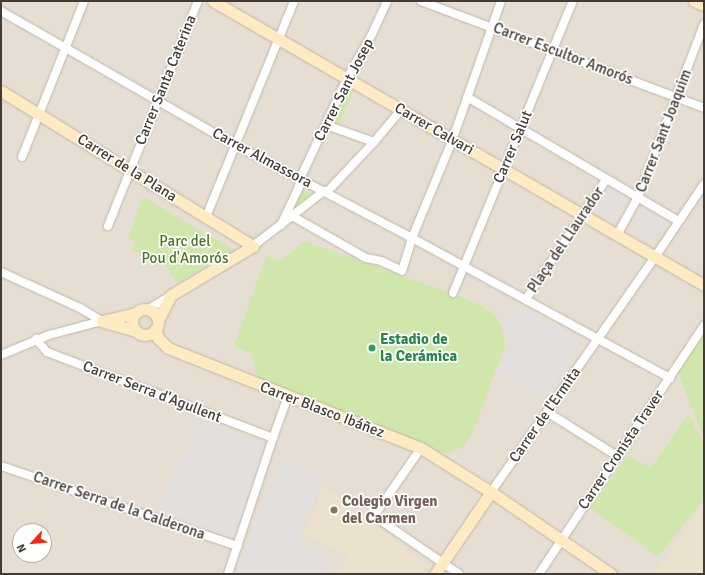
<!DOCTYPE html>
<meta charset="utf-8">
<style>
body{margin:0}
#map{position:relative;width:705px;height:575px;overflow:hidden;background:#f2ede4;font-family:Signika,sans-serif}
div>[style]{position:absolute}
.residential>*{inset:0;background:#e6ded2}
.education>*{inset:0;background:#ebe1cd}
.green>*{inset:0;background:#d0e7ac}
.parking>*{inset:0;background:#e2dfdc}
.roads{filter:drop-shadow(0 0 1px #c0b6a9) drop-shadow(0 0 1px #c0b6a9)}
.street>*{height:8px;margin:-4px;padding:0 4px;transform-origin:4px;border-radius:4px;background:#fff}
.secondary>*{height:11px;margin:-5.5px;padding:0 5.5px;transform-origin:5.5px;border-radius:5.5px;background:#ffebc1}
.secondary>.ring{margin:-5.5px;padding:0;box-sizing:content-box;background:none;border:11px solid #ffebc1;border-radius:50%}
.dots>*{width:11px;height:11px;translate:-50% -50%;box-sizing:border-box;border:2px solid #fff;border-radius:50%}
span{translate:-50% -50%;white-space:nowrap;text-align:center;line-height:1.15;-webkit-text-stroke:3.5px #fff;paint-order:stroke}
.street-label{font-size:15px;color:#443c34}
.park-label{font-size:15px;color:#4b7527}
.leisure-label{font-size:15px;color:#27864d;font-weight:700}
.left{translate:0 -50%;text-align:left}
.education-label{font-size:15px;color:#785e54;font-weight:700}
.frame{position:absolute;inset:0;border:2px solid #443c34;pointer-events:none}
.north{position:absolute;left:12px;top:523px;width:40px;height:40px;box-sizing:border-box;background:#fff;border:1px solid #b4b1ae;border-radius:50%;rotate:243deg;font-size:11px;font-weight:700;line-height:16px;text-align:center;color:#443c34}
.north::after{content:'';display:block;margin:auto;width:14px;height:18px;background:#fa2412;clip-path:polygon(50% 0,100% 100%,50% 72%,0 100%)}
</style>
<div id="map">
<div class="residential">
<i style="clip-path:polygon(evenodd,1px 1px,704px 1px,704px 574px,1px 574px,1px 1px,20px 531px,44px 531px,44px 555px,20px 555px,20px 531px)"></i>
</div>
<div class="education">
<i style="clip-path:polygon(324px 486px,430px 567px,425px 574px,336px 574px,348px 556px,304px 533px)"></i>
<i style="clip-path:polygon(704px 503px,704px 574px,654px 574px)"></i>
</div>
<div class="green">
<i style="clip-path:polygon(347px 89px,354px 90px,339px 123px,331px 120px)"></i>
<i style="clip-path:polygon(303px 190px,312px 195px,294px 209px,298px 199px)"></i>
<i style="clip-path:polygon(143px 197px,234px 250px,177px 283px,163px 261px,131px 250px,135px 241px,128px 238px)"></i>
<i style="clip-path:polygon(304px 241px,459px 296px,480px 305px,493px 313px,502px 326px,505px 346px,473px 432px,463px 447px,448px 453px,432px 451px,258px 382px,251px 353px,234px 346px,266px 256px,281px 261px)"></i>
<i style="clip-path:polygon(704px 331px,704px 438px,676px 368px)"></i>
<i style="clip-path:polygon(688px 414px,704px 444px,704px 499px,658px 557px,590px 508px,628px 455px,651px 468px)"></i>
</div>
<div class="parking">
<i style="clip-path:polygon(608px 184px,629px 196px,613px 220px,594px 210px)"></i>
<i style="clip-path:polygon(643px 207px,666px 221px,650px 242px,630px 231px)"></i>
<i style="clip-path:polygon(516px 304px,581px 341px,543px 399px,497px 370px,515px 343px,506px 337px,502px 326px)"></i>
<i style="clip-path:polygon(197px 419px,266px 446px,237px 537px,233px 539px,229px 540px,159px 515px,176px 458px,183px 459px)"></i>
<i style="clip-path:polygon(284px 458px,324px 473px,297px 542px,330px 559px,324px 574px,235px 573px)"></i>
</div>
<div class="roads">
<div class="street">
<i style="left:421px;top:1px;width:303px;rotate:20.7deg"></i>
<i style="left:1px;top:11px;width:270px;rotate:29.8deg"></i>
<i style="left:235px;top:145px;width:200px;rotate:27.7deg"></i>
<i style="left:412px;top:238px;width:294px;rotate:28.5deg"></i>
<i style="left:467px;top:97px;width:245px;rotate:30.4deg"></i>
<i style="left:326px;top:125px;width:51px;rotate:19.5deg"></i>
<i style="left:22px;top:157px;width:168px;rotate:-68.3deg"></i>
<i style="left:327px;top:192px;width:69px;rotate:-46.8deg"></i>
<i style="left:374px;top:142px;width:42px;rotate:-49.8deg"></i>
<i style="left:292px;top:216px;width:85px;rotate:29.6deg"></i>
<i style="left:366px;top:258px;width:15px;rotate:11deg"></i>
<i style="left:381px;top:261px;width:23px;rotate:25deg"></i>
<i style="left:402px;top:271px;width:34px;rotate:-73deg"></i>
<i style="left:412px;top:238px;width:105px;rotate:-67.6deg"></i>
<i style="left:452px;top:141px;width:148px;rotate:-70.7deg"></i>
<i style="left:206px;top:217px;width:233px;rotate:-67.8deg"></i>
<i style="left:281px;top:225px;width:42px;rotate:-64.7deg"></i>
<i style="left:299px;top:187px;width:8px;rotate:-83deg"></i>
<i style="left:300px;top:179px;width:111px;rotate:-65deg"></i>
<i style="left:347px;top:78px;width:48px;rotate:-60.3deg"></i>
<i style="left:371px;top:36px;width:38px;rotate:-65deg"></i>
<i style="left:108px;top:226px;width:242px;rotate:-68.2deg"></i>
<i style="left:617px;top:235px;width:43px;rotate:-61.1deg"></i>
<i style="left:638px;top:197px;width:185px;rotate:-69.1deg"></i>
<i style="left:253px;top:246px;width:90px;rotate:-37.8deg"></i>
<i style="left:1px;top:272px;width:87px;rotate:24.5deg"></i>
<i style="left:80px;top:308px;width:26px;rotate:31deg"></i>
<i style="left:453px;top:293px;width:316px;rotate:-67.7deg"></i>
<i style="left:526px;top:299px;width:143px;rotate:-56.1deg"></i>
<i style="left:147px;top:310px;width:27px;rotate:-31deg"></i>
<i style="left:36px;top:339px;width:17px;rotate:50deg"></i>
<i style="left:47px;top:352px;width:242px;rotate:20.8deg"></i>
<i style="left:1px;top:355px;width:52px;rotate:-22.6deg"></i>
<i style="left:49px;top:335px;width:55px;rotate:-14.8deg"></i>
<i style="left:547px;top:412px;width:83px;rotate:32.2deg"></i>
<i style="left:421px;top:448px;width:83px;rotate:124.7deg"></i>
<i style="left:374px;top:516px;width:103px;rotate:34.3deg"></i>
<i style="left:1px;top:466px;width:250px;rotate:18.7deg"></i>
<i style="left:491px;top:492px;width:287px;rotate:-55.1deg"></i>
<i style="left:655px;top:257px;width:88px;rotate:-56.1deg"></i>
<i style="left:228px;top:574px;width:143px;rotate:-71.7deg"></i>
<i style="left:273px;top:438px;width:45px;rotate:-70.3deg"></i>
<i style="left:539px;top:574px;width:298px;rotate:-56.4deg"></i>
</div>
<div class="secondary">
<i style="left:213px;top:1px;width:567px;rotate:30.05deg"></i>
<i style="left:694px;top:1px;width:11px;rotate:22deg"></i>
<i style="left:1px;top:91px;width:296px;rotate:31.6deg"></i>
<i style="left:253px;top:246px;width:96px;rotate:149.1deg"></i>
<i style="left:171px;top:295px;width:28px;rotate:117deg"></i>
<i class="ring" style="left:132px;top:309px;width:15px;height:15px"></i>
<i style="left:155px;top:330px;width:9px;rotate:69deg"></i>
<i style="left:158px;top:338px;width:14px;rotate:45deg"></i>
<i style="left:168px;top:348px;width:272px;rotate:21.6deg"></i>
<i style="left:421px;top:448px;width:83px;rotate:32.2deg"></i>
<i style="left:491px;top:492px;width:145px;rotate:34.3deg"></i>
<i style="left:136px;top:331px;width:35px;rotate:-164deg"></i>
<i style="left:102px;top:321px;width:35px;rotate:-13deg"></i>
<i style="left:435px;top:574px;width:99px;rotate:-55.7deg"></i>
</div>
</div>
<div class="dots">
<i style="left:372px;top:348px;background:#2e9e5b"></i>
<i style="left:334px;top:510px;background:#8d6e63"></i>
</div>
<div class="street-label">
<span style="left:563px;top:54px;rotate:21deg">Carrer Escultor Amorós</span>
<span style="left:166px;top:80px;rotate:-68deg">Carrer Santa Caterina</span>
<span style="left:344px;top:90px;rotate:-63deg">Carrer Sant Josep</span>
<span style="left:434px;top:129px;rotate:30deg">Carrer Calvari</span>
<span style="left:664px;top:131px;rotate:-69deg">Carrer Sant Joaquim</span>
<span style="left:513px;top:147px;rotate:-67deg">Carrer Salut</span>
<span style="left:262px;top:158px;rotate:28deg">Carrer Almassora</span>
<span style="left:127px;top:168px;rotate:32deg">Carrer de la Plana</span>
<span style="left:566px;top:240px;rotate:-56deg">Plaça del Llaurador</span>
<span style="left:152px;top:392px;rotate:21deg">Carrer Serra d'Agullent</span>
<span style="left:322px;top:410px;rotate:21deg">Carrer Blasco Ibáñez</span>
<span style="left:545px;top:415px;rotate:-55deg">Carrer de l'Ermita</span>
<span style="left:621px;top:450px;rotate:-56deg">Carrer Cronista Traver</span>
<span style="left:119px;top:506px;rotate:19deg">Carrer Serra de la Calderona</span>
</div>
<div class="park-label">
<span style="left:185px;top:250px">Parc del<br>Pou d'Amorós</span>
</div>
<div class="leisure-label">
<span class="left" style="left:380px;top:348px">Estadio de<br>la Cerámica</span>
</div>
<div class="education-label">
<span class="left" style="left:342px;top:510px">Colegio Virgen<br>del Carmen</span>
</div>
<div class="frame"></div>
<div class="north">N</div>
</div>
